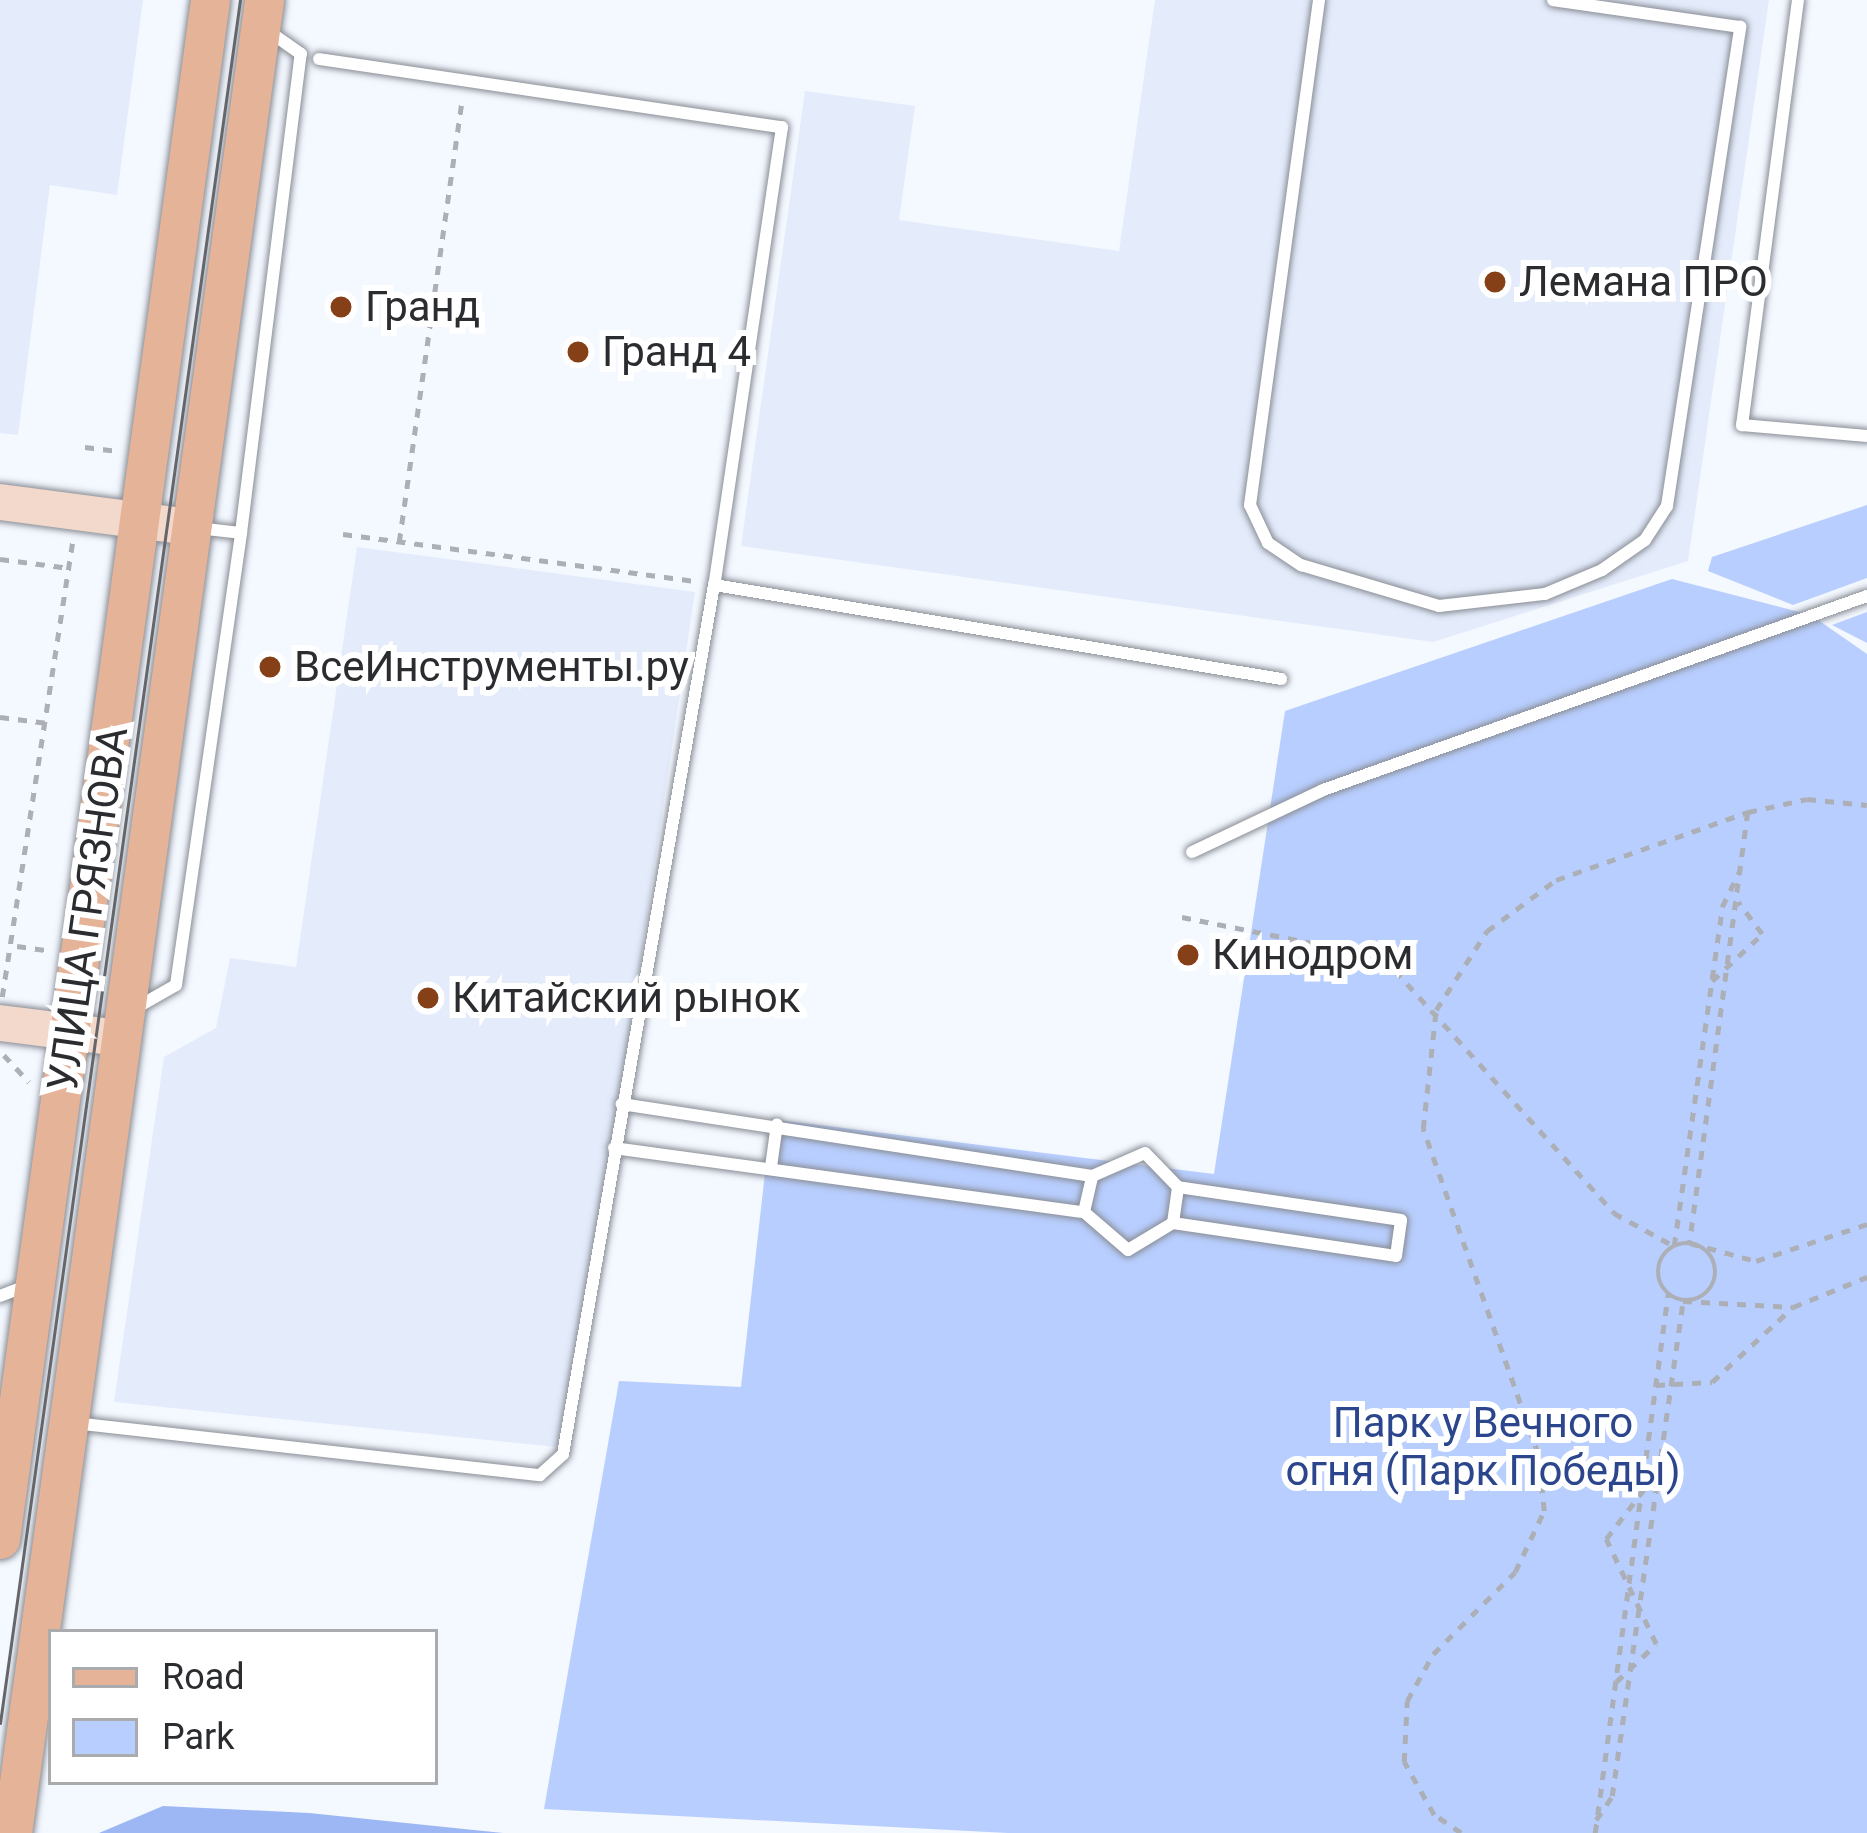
<!DOCTYPE html>
<meta charset="utf-8">
<style>
body{margin:0}
#map{position:relative;width:1867px;height:1833px;overflow:hidden;background:#f4f8ff;font-family:Roboto,sans-serif}
div>[style]{position:absolute}
.built>*{inset:0;background:#e4ecfc}
.green>*{inset:0;background:#b8cefe}
.water>*{inset:0;background:#9db7f4}
.path>*{height:4.5px;margin-top:-2.25px;transform-origin:0;background:repeating-linear-gradient(90deg,#acafb5 0 9px,transparent 0 18px)}
.path>.ring{margin:-2.25px;padding:0;box-sizing:content-box;background:none;border:4.5px solid #acafb5;border-radius:50%}
.roads{filter:drop-shadow(0 0 3px #898d95) drop-shadow(0 0 3px #898d95)}
.lane>*{height:12px;margin:-6px;padding:0 6px;transform-origin:6px;border-radius:6px;background:#fff}
.secondary>*{height:36px;margin:-18px;padding:0 18px;transform-origin:18px;border-radius:18px;background:#f2d9cc}
.primary>*{height:39px;margin:-19.5px;padding:0 19.5px;transform-origin:19.5px;border-radius:19.5px;background:#e5b398}
.tram>*{height:3px;margin:-1.5px;padding:0 1.5px;transform-origin:1.5px;border-radius:1.5px;background:#64666a}
.dots>*{width:33px;height:33px;translate:-50% -50%;box-sizing:border-box;border:6px solid #fff;border-radius:50%}
span{translate:-50% -50%;white-space:nowrap;text-align:center;line-height:1.15;-webkit-text-stroke:12px #fff;paint-order:stroke}
.poi-label{font-size:42px;color:#2a2c2f}
.left{translate:0 -50%;text-align:left}
.street-label{font-size:42px;color:#2a2c2f}
.park-label{font-size:42px;color:#2c468d}
.legend{position:absolute;left:48px;top:1629px;width:390px;height:156px;box-sizing:border-box;background:#fff;border:3px solid #aaabac;margin:0;padding:15px 21px;list-style:none;font-size:36px;color:#2a2c2f}
.legend li{display:flex;align-items:center;gap:24px;height:60px}
.legend b{width:60px;border:3px solid #aaabac}
</style>
<div id="map">
<div class="built">
<i style="clip-path:polygon(0 0,143px 0,117px 195px,50px 185px,18px 435px,0 433px)"></i>
<i style="clip-path:polygon(1155px 0,1769px 0,1688px 561px,1433px 642px,741px 546px,805px 91px,915px 106px,899px 220px,1119px 251px)"></i>
<i style="clip-path:polygon(357px 547px,695px 592px,572px 1422px,556px 1447px,114px 1402px,164px 1057px,216px 1028px,230px 958px,296px 967px)"></i>
</div>
<div class="green">
<i style="clip-path:polygon(1867px 505px,1867px 578px,1793px 605px,1708px 571px,1712px 557px)"></i>
<i style="clip-path:polygon(1672px 579px,1811px 615px,1867px 654px,1867px 1833px,1008px 1833px,544px 1809px,619px 1381px,741px 1387px,771px 1119px,1214px 1174px,1285px 711px)"></i>
<i style="clip-path:polygon(1867px 612px,1867px 643px,1832px 625px)"></i>
</div>
<div class="water">
<i style="clip-path:polygon(163px 1806px,309px 1813px,503px 1833px,99px 1833px)"></i>
</div>
<div class="path">
<i style="left:85px;top:447px;width:31px;rotate:7deg"></i>
<i style="left:343px;top:534px;width:355px;rotate:7.6deg"></i>
<i style="left:399px;top:542px;width:447px;rotate:-81.9deg"></i>
<i style="left:0;top:559px;width:70px;rotate:7.4deg"></i>
<i style="left:0;top:717px;width:48px;rotate:7.1deg"></i>
<i style="left:1748px;top:812px;width:435px;rotate:97.7deg"></i>
<i style="left:1690px;top:1243px;width:68px;rotate:15.3deg"></i>
<i style="left:1756px;top:1261px;width:117px;rotate:-18.4deg"></i>
<i style="left:1182px;top:917px;width:205px;rotate:11.3deg"></i>
<i style="left:1383px;top:957px;width:345px;rotate:47.9deg"></i>
<i style="left:1614px;top:1213px;width:68px;rotate:28.8deg"></i>
<i style="left:1674px;top:1246px;width:342px;rotate:-81.9deg"></i>
<i style="left:1722px;top:907px;width:41px;rotate:-64.1deg"></i>
<i style="left:17px;top:946px;width:30px;rotate:8deg"></i>
<i style="left:1712px;top:981px;width:69px;rotate:-43.2deg"></i>
<i style="left:1762px;top:934px;width:40px;rotate:-127deg"></i>
<i style="left:2px;top:997px;width:461px;rotate:-81.2deg"></i>
<i style="left:4px;top:1055px;width:37px;rotate:47deg"></i>
<i class="ring" style="left:1658px;top:1243px;width:53.5px;height:53.5px"></i>
<i style="left:1656px;top:1385px;width:56px;rotate:-3.1deg"></i>
<i style="left:1712px;top:1382px;width:110px;rotate:-42.8deg"></i>
<i style="left:1616px;top:1682px;width:55px;rotate:-43.5deg"></i>
<i style="left:1656px;top:1644px;width:116px;rotate:-115.5deg"></i>
<i style="left:1606px;top:1539px;width:81px;rotate:-52.6deg"></i>
<i style="left:1596px;top:1820px;width:29px;rotate:-56deg"></i>
<i style="left:1612px;top:1796px;width:500px;rotate:-81.84deg"></i>
<i style="left:1683px;top:1301px;width:110px;rotate:3.1deg"></i>
<i style="left:1793px;top:1307px;width:80px;rotate:-22.1deg"></i>
<i style="left:1461px;top:1833px;width:32px;rotate:-146deg"></i>
<i style="left:1434px;top:1815px;width:61px;rotate:-119.5deg"></i>
<i style="left:1404px;top:1762px;width:61px;rotate:-87.2deg"></i>
<i style="left:1407px;top:1701px;width:54px;rotate:-61deg"></i>
<i style="left:1433px;top:1654px;width:116px;rotate:-45deg"></i>
<i style="left:1515px;top:1572px;width:68px;rotate:-64.6deg"></i>
<i style="left:1544px;top:1511px;width:57px;rotate:-96deg"></i>
<i style="left:1538px;top:1454px;width:345px;rotate:-109.5deg"></i>
<i style="left:1423px;top:1129px;width:120px;rotate:-83.8deg"></i>
<i style="left:1436px;top:1010px;width:94px;rotate:-57.2deg"></i>
<i style="left:1487px;top:931px;width:86px;rotate:-36.5deg"></i>
<i style="left:1556px;top:880px;width:204px;rotate:-19.5deg"></i>
<i style="left:1748px;top:812px;width:60px;rotate:-12.4deg"></i>
<i style="left:1807px;top:799px;width:60px;rotate:5.7deg"></i>
<i style="left:1595px;top:1833px;width:544px;rotate:-82.29deg"></i>
</div>
<div class="roads">
<div class="lane">
<i style="left:1319px;top:0;width:510px;rotate:97.78deg"></i>
<i style="left:1250px;top:505px;width:42px;rotate:64.7deg"></i>
<i style="left:1268px;top:543px;width:40px;rotate:34deg"></i>
<i style="left:1301px;top:565px;width:144px;rotate:16.5deg"></i>
<i style="left:1439px;top:606px;width:107px;rotate:-6.5deg"></i>
<i style="left:1545px;top:594px;width:62px;rotate:-22.8deg"></i>
<i style="left:1602px;top:570px;width:52px;rotate:-34.9deg"></i>
<i style="left:1645px;top:540px;width:40px;rotate:-57.1deg"></i>
<i style="left:1667px;top:506px;width:485px;rotate:-81.3deg"></i>
<i style="left:1740px;top:27px;width:189px;rotate:-171.8deg"></i>
<i style="left:1798px;top:0;width:429px;rotate:97.5deg"></i>
<i style="left:1742px;top:425px;width:125px;rotate:5deg"></i>
<i style="left:319px;top:59px;width:468px;rotate:8.4deg"></i>
<i style="left:782px;top:127px;width:463px;rotate:98.4deg"></i>
<i style="left:714px;top:585px;width:575px;rotate:9.41deg"></i>
<i style="left:197px;top:528px;width:44px;rotate:6.5deg"></i>
<i style="left:1192px;top:852px;width:145px;rotate:-25.3deg"></i>
<i style="left:1323px;top:790px;width:578px;rotate:-19.63deg"></i>
<i style="left:134px;top:1009px;width:48px;rotate:-29.7deg"></i>
<i style="left:176px;top:985px;width:457px;rotate:-81.8deg"></i>
<i style="left:241px;top:533px;width:483px;rotate:-82.9deg"></i>
<i style="left:301px;top:54px;width:42px;rotate:-144.8deg"></i>
<i style="left:614px;top:1148px;width:474px;rotate:7.8deg"></i>
<i style="left:1084px;top:1212px;width:58px;rotate:40.8deg"></i>
<i style="left:1128px;top:1250px;width:52px;rotate:-31deg"></i>
<i style="left:1173px;top:1223px;width:225px;rotate:8.4deg"></i>
<i style="left:1396px;top:1256px;width:36px;rotate:-82deg"></i>
<i style="left:1401px;top:1220px;width:225px;rotate:-171.6deg"></i>
<i style="left:1178px;top:1187px;width:47px;rotate:-134.1deg"></i>
<i style="left:1145px;top:1153px;width:58px;rotate:156.5deg"></i>
<i style="left:1092px;top:1176px;width:476px;rotate:-171.3deg"></i>
<i style="left:771px;top:1167px;width:43px;rotate:-82.1deg"></i>
<i style="left:1084px;top:1212px;width:37px;rotate:-77deg"></i>
<i style="left:1173px;top:1223px;width:36px;rotate:-82deg"></i>
<i style="left:0;top:1296px;width:31px;rotate:-21deg"></i>
<i style="left:74px;top:1423px;width:469px;rotate:6.4deg"></i>
<i style="left:540px;top:1475px;width:31px;rotate:-42deg"></i>
<i style="left:563px;top:1454px;width:882px;rotate:-80.14deg"></i>
</div>
<div class="secondary">
<i style="left:0;top:502px;width:192px;rotate:7.5deg"></i>
<i style="left:0;top:1023px;width:119px;rotate:7.2deg"></i>
</div>
<div class="primary">
<i style="left:0;top:1539px;width:1553px;rotate:-82.23deg"></i>
<i style="left:12px;top:1833px;width:1850px;rotate:-82.17deg"></i>
</div>
</div>
<div class="tram">
<i style="left:0;top:1723px;width:1740px;rotate:-82.07deg"></i>
</div>
<div class="dots">
<i style="left:1495px;top:282px;background:#854017"></i>
<i style="left:341px;top:307px;background:#854017"></i>
<i style="left:578px;top:352px;background:#854017"></i>
<i style="left:270px;top:667px;background:#854017"></i>
<i style="left:1188px;top:955px;background:#854017"></i>
<i style="left:428px;top:998px;background:#854017"></i>
</div>
<div class="poi-label">
<span class="left" style="left:1519px;top:282px">Лемана ПРО</span>
<span class="left" style="left:365px;top:307px">Гранд</span>
<span class="left" style="left:602px;top:352px">Гранд 4</span>
<span class="left" style="left:294px;top:667px">ВсеИнструменты.ру</span>
<span class="left" style="left:1212px;top:955px">Кинодром</span>
<span class="left" style="left:452px;top:998px">Китайский рынок</span>
</div>
<div class="street-label">
<span style="left:88px;top:909px;rotate:-82deg">УЛИЦА ГРЯЗНОВА</span>
</div>
<div class="park-label">
<span style="left:1483px;top:1447px">Парк у Вечного<br>огня (Парк Победы)</span>
</div>
<ul class="legend">
<li><b style="height:15px;background:#e5b398"></b>Road</li>
<li><b style="height:33px;background:#b8cefe"></b>Park</li>
</ul>
</div>
